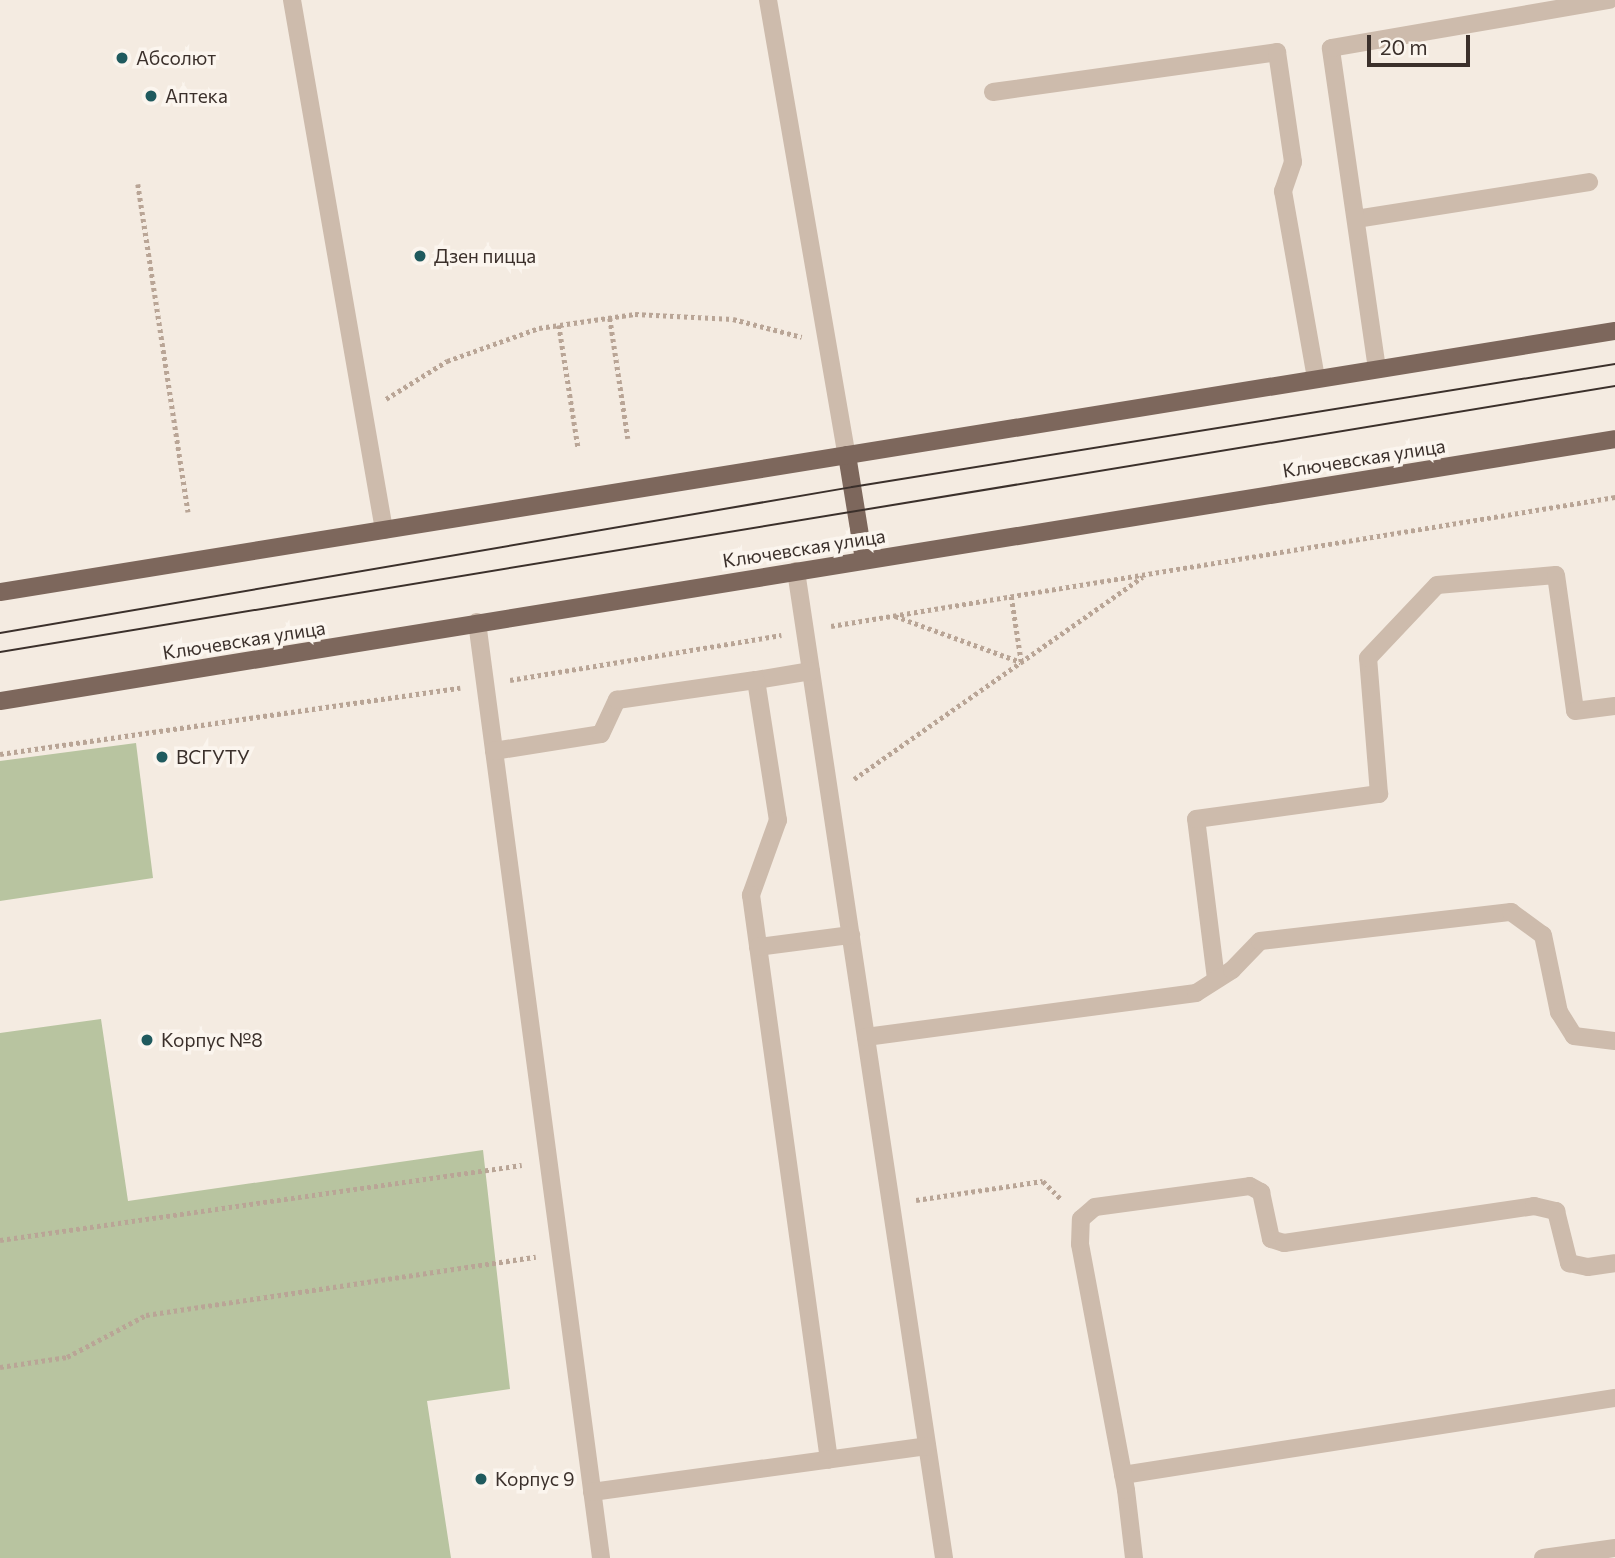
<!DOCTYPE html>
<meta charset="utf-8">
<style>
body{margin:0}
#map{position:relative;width:1615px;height:1558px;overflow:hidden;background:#f4ebe1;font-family:Commissioner,sans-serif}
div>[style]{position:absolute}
.green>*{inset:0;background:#b8c4a0}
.path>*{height:4.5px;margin-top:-2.25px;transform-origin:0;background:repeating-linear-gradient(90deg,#b9a596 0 3.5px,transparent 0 7px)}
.minor>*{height:18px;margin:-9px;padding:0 9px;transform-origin:9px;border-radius:9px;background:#cdbbac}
.major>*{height:18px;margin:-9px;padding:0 9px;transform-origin:9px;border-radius:9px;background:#7d675c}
.tram>*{height:2px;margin:-1px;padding:0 1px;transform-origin:1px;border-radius:1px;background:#3b302b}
.dots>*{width:19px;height:19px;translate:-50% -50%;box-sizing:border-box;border:4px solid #fbf5ee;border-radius:50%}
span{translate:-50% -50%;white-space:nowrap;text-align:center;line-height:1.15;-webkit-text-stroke:7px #fbf5ee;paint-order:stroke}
.poi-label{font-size:19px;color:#3b302b}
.left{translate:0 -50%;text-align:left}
.street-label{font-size:19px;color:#3b302b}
.scale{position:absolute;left:1367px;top:35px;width:103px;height:32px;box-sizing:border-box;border:4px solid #3b302b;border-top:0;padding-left:9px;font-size:21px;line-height:24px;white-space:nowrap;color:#3b302b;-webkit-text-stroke:5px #fbf5ee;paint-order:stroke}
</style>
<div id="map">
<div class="green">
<i style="clip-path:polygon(136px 743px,153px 878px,0 901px,0 761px)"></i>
<i style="clip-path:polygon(101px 1019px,128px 1201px,483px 1150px,510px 1389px,427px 1401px,451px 1558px,0 1558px,0 1033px)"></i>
</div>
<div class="path">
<i style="left:138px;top:184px;width:332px;rotate:81.3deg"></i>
<i style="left:610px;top:318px;width:122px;rotate:81.5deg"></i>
<i style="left:559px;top:325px;width:123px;rotate:81.1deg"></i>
<i style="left:386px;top:399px;width:72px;rotate:-31.9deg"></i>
<i style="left:447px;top:361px;width:98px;rotate:-19.7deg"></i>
<i style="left:539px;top:328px;width:97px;rotate:-8.3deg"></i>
<i style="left:635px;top:314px;width:98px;rotate:2.9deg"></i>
<i style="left:733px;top:319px;width:71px;rotate:14.6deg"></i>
<i style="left:895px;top:616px;width:134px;rotate:20.1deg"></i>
<i style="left:1021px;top:662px;width:66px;rotate:-98.7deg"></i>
<i style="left:831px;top:626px;width:795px;rotate:-9.34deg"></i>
<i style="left:510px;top:680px;width:275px;rotate:-9.4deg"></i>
<i style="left:0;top:754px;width:465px;rotate:-8.2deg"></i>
<i style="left:854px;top:779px;width:352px;rotate:-35deg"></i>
<i style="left:916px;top:1200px;width:128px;rotate:-8.5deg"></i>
<i style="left:1043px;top:1181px;width:27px;rotate:45deg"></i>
<i style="left:0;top:1240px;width:527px;rotate:-8.18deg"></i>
<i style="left:0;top:1367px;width:68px;rotate:-8.5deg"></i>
<i style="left:67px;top:1357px;width:89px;rotate:-28deg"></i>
<i style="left:146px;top:1315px;width:394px;rotate:-8.5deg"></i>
</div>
<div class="minor">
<i style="left:292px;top:0;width:538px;rotate:80.15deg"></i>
<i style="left:768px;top:0;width:462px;rotate:80.2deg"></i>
<i style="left:993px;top:92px;width:287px;rotate:-8deg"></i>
<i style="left:1277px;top:52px;width:111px;rotate:81.7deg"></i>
<i style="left:1293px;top:162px;width:31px;rotate:109deg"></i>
<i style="left:1283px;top:191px;width:191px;rotate:80deg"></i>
<i style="left:1356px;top:219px;width:236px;rotate:-9deg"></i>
<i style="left:1377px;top:369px;width:324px;rotate:-98.2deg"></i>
<i style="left:1331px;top:48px;width:282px;rotate:-9.8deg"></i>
<i style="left:796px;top:571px;width:998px;rotate:81.47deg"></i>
<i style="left:477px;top:622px;width:944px;rotate:82.45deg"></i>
<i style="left:811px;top:671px;width:56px;rotate:170.7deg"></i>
<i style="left:756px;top:680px;width:142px;rotate:81.1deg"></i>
<i style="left:778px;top:820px;width:80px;rotate:109.8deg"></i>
<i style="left:751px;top:895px;width:570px;rotate:82.14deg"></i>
<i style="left:494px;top:751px;width:108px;rotate:-9deg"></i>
<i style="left:601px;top:734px;width:38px;rotate:-65deg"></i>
<i style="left:617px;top:700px;width:140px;rotate:-8.2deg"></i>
<i style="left:758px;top:947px;width:94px;rotate:-7.4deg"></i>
<i style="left:1216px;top:979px;width:161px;rotate:-97.1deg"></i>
<i style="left:1196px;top:819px;width:185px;rotate:-7.8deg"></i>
<i style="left:1379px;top:794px;width:136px;rotate:-94.6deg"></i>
<i style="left:1368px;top:658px;width:100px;rotate:-46.6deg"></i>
<i style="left:1437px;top:585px;width:119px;rotate:-4.8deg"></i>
<i style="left:1556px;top:575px;width:137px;rotate:82deg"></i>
<i style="left:1575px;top:711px;width:40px;rotate:-7.1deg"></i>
<i style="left:866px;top:1037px;width:333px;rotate:-7.6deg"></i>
<i style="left:1196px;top:993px;width:43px;rotate:-32.6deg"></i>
<i style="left:1232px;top:970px;width:40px;rotate:-46deg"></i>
<i style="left:1260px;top:941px;width:253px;rotate:-6.6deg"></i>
<i style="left:1511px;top:912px;width:39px;rotate:36deg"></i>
<i style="left:1543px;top:935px;width:79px;rotate:78.3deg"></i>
<i style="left:1559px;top:1012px;width:28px;rotate:58deg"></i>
<i style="left:1574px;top:1036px;width:41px;rotate:7deg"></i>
<i style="left:1123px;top:1475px;width:498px;rotate:-8.9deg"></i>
<i style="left:592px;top:1492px;width:338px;rotate:-7.8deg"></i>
<i style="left:1134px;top:1558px;width:68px;rotate:-96.7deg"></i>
<i style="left:1126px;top:1490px;width:250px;rotate:-100.6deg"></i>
<i style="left:1080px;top:1244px;width:25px;rotate:-88deg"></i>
<i style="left:1081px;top:1219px;width:18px;rotate:-41deg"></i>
<i style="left:1095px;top:1207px;width:156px;rotate:-7.7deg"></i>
<i style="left:1250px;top:1186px;width:13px;rotate:29deg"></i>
<i style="left:1261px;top:1192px;width:48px;rotate:78deg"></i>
<i style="left:1271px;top:1239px;width:14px;rotate:17deg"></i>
<i style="left:1284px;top:1243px;width:253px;rotate:-8.4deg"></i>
<i style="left:1534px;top:1206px;width:23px;rotate:13deg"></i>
<i style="left:1556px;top:1211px;width:54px;rotate:76deg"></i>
<i style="left:1569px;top:1263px;width:19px;rotate:12deg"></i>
<i style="left:1588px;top:1267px;width:27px;rotate:-8deg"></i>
<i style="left:1543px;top:1558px;width:73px;rotate:-7.9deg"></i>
</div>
<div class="major">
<i style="left:847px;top:455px;width:106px;rotate:80.8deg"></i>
<i style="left:0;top:592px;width:1636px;rotate:-9.18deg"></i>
<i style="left:0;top:701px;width:1636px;rotate:-9.21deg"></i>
</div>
<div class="tram">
<i style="left:0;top:633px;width:864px;rotate:-9.72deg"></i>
<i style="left:852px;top:487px;width:773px;rotate:-9.16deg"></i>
<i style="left:0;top:652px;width:1637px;rotate:-9.35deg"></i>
</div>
<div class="dots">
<i style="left:122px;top:58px;background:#1f5a5e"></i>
<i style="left:151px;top:96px;background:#1f5a5e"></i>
<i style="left:420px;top:256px;background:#1f5a5e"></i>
<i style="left:162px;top:757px;background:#1f5a5e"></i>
<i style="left:147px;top:1040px;background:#1f5a5e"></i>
<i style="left:481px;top:1479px;background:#1f5a5e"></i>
</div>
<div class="poi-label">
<span class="left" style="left:136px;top:58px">Абсолют</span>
<span class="left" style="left:165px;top:96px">Аптека</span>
<span class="left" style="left:434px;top:256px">Дзен пицца</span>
<span class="left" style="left:176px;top:757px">ВСГУТУ</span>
<span class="left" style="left:161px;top:1040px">Корпус №8</span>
<span class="left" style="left:495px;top:1479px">Корпус 9</span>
</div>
<div class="street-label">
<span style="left:1364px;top:458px;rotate:-9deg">Ключевская улица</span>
<span style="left:804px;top:548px;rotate:-9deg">Ключевская улица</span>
<span style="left:244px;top:640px;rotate:-9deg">Ключевская улица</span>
</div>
<div class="scale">20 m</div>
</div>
